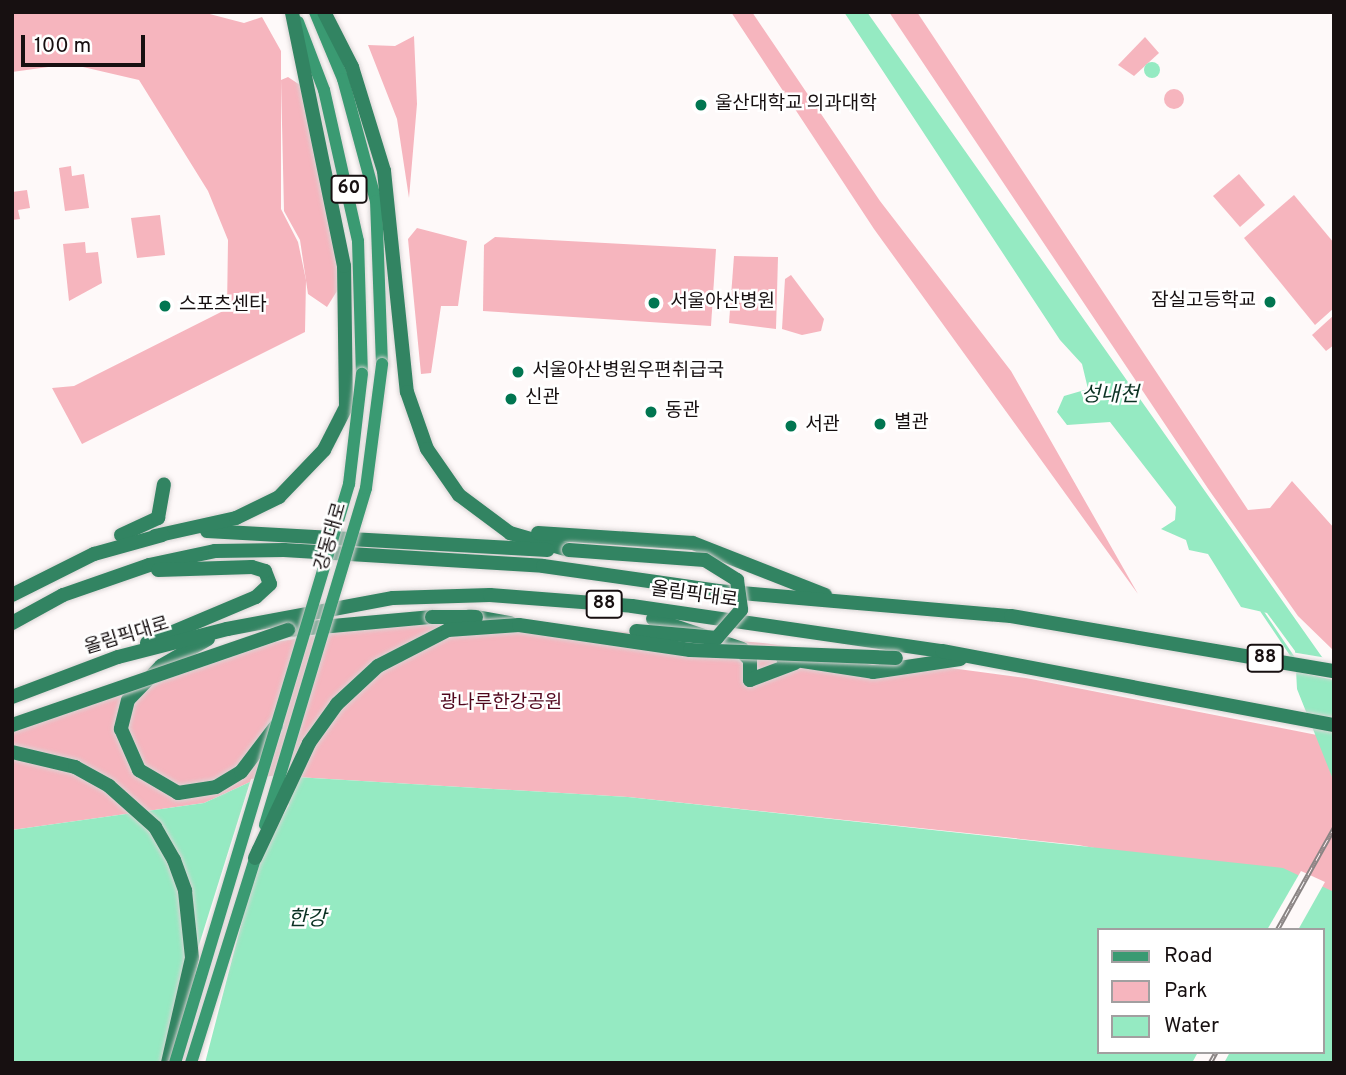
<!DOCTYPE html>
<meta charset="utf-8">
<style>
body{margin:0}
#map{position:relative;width:1346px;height:1075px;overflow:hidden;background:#fef9f9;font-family:Overpass,"Noto Sans KR",sans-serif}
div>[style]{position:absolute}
.green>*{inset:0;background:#f6b5be}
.round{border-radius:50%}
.water>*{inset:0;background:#95eac2}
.pier>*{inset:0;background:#fef9f9}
.stream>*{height:2.5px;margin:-1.25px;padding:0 1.25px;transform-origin:1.25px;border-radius:1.25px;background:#95eac2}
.roads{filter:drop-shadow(0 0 2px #d9d4d4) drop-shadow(0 0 2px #d9d4d4)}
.primary>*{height:12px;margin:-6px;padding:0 6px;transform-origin:6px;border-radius:6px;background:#3a9a72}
.highway>*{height:14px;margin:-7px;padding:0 7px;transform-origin:7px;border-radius:7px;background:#328462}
.rail>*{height:5px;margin-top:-2.5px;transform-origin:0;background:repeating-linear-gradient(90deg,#fff 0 8px,#8a8484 0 16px);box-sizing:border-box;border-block:2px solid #8a8484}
.bridges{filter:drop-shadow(0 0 2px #d9d4d4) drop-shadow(0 0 2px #d9d4d4)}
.primary-bridge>*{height:12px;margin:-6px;padding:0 6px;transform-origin:6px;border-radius:6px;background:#3a9a72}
.highway-bridge>*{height:14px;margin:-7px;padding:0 7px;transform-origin:7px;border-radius:7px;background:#328462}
.dots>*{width:19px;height:19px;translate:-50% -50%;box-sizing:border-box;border:4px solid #fff;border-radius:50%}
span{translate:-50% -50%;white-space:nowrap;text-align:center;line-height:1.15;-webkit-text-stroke:5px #fff;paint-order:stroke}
.shield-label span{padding:2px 5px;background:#fff;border:2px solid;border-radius:5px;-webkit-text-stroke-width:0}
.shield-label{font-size:18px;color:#171011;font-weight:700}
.poi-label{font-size:19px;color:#171011}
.left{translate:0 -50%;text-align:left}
.right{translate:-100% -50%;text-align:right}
.street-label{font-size:19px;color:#171011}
.park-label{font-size:19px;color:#51071e}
.water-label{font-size:21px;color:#0b3223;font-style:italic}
.frame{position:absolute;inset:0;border:14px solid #171011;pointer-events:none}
.legend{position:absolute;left:1097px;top:928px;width:228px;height:126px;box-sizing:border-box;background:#fff;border:2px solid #a29fa0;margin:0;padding:9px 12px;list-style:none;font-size:21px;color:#171011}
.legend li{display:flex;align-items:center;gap:14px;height:35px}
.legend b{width:35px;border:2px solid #a29fa0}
.scale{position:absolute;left:21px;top:35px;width:124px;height:32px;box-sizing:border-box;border:4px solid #171011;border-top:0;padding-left:9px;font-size:21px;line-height:24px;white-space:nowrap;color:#171011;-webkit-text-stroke:5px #fff;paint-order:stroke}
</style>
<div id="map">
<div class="green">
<i style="clip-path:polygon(12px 12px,202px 12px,244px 23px,262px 17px,281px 51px,281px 209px,298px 242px,306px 280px,305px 332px,82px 444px,52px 388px,74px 386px,227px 309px,228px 240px,208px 191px,139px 80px,70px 64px,12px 72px)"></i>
<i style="clip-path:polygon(731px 12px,752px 12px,880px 201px,1011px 371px,1138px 594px,874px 229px)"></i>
<i style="clip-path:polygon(889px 12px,917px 12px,1248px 510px,1270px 508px,1292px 481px,1334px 528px,1334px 651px,1298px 616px,1209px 490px)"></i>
<i style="clip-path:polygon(414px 36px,417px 104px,409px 198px,397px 119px,368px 45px,395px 46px)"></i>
<i style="clip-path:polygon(1145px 37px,1159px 53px,1134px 76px,1118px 65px)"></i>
<i style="clip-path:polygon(288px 77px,300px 85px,329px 183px,342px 283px,327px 307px,308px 294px,300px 240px,284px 211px,281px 80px)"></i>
<i class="round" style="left:1164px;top:89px;width:20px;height:20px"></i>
<i style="clip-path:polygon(71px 166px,72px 176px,84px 174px,89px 208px,65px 211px,59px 168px)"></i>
<i style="clip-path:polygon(1239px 174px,1265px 205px,1240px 227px,1213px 196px)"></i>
<i style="clip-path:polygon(27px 190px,30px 208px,18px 210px,20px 219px,12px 220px,12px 192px)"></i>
<i style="clip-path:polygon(1294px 195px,1334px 243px,1334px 308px,1315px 325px,1244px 238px)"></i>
<i style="clip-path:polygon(160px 215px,165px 255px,137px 258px,131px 218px)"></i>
<i style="clip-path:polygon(417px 228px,467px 241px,458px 306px,441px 306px,431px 373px,421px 374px,408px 239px)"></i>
<i style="clip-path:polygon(495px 237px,716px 249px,711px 326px,483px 311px,484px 245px)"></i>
<i style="clip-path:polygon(85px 242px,86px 253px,98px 252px,102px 283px,69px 301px,63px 244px)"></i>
<i style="clip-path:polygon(734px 256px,778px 257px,776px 329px,729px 323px)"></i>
<i style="clip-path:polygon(791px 275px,824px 319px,821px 331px,802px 335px,782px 329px,785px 279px)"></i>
<i style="clip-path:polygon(1334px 315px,1334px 345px,1326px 351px,1312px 335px)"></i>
<i style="clip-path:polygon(434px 617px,763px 643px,1026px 678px,1317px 735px,1334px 781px,1334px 892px,1078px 845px,628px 797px,296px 777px,250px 782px,204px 803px,12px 830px,12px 732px,275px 642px)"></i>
</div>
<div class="water">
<i style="clip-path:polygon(844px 12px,867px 12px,1334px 674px,1334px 782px,1297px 689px,1295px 651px,1267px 613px,1241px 607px,1208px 554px,1189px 550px,1186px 540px,1161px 529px,1175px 520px,1176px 507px,1110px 422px,1067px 425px,1057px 412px,1064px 396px,1088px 389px,1082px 364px,1060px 340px)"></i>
<i class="round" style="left:1144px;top:62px;width:16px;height:16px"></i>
<i style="clip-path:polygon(evenodd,296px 777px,628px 797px,1283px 868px,1334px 892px,1334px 1063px,12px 1063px,12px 830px,204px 803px,250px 782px,296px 777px,1099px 930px,1323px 930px,1323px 1052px,1099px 1052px,1099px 930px)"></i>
</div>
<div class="pier">
<i style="clip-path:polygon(1291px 652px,1327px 658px,1334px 680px,1293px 671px)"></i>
<i style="clip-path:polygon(285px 774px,280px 793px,289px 805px,258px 860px,205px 1063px,162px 1063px,251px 779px)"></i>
<i style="clip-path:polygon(1301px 871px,1325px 882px,1298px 930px,1267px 930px)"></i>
<i style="clip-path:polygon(1198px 1052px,1230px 1052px,1224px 1063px,1192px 1063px)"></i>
</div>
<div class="stream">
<i style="left:1262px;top:611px;width:55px;rotate:56deg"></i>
</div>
<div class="roads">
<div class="primary">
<i style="left:315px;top:12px;width:73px;rotate:67.3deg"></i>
<i style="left:343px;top:79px;width:126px;rotate:74.9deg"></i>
<i style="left:376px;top:201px;width:163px;rotate:87.9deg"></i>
<i style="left:298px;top:22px;width:73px;rotate:69.1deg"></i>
<i style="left:324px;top:90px;width:155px;rotate:77.3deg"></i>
<i style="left:358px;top:241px;width:133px;rotate:88.3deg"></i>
</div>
<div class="highway">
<i style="left:324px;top:12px;width:62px;rotate:63deg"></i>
<i style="left:352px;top:67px;width:109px;rotate:72.9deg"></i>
<i style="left:384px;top:171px;width:222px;rotate:84.1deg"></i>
<i style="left:407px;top:392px;width:60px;rotate:70.7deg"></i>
<i style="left:427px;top:449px;width:56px;rotate:55.2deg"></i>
<i style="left:459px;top:495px;width:64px;rotate:36.7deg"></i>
<i style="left:510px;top:533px;width:61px;rotate:16.1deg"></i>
<i style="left:207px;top:531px;width:341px;rotate:3.2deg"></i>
<i style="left:538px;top:533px;width:155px;rotate:3.7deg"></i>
<i style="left:693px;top:543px;width:142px;rotate:21.5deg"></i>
<i style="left:121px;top:535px;width:41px;rotate:-24.7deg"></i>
<i style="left:158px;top:518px;width:34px;rotate:-80deg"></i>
<i style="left:155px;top:536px;width:83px;rotate:-12.5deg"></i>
<i style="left:236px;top:518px;width:48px;rotate:-26deg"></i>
<i style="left:279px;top:497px;width:65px;rotate:-46.2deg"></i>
<i style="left:324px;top:450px;width:48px;rotate:-62.9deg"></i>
<i style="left:346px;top:407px;width:141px;rotate:-90.8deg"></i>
<i style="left:344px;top:266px;width:259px;rotate:-101.6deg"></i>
<i style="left:12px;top:595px;width:92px;rotate:-26.6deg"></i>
<i style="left:94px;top:554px;width:71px;rotate:-15.6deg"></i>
<i style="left:470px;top:616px;width:41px;rotate:9.9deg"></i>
<i style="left:653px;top:619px;width:94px;rotate:18.6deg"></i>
<i style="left:12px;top:623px;width:58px;rotate:-28.8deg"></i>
<i style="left:63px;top:595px;width:91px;rotate:-19.2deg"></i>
<i style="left:149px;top:565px;width:67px;rotate:-12deg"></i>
<i style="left:215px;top:551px;width:69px;rotate:-0.8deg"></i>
<i style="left:284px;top:550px;width:259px;rotate:3.5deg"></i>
<i style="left:543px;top:566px;width:177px;rotate:8.1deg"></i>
<i style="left:718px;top:591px;width:294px;rotate:4.9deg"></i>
<i style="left:1011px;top:616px;width:328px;rotate:9.7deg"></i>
<i style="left:288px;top:630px;width:145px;rotate:-5.2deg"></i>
<i style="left:208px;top:639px;width:54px;rotate:150.1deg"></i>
<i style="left:161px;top:666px;width:47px;rotate:134.1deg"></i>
<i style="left:128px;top:700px;width:30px;rotate:104deg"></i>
<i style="left:121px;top:729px;width:45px;rotate:66.3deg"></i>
<i style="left:139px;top:770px;width:45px;rotate:30.5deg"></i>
<i style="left:178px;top:793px;width:38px;rotate:-9deg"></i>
<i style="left:216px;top:787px;width:29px;rotate:-31deg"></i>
<i style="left:241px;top:772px;width:58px;rotate:-52.7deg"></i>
<i style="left:147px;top:643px;width:118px;rotate:-22.9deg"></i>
<i style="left:256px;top:597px;width:19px;rotate:-43deg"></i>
<i style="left:270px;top:584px;width:14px;rotate:-111deg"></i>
<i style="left:265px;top:571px;width:14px;rotate:-163deg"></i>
<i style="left:252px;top:567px;width:94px;rotate:178.2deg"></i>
<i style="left:738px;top:648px;width:17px;rotate:45deg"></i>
<i style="left:750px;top:660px;width:20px;rotate:90deg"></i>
<i style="left:750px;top:680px;width:48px;rotate:-20.7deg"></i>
<i style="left:783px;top:658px;width:91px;rotate:8.8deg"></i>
<i style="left:873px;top:672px;width:88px;rotate:-8.5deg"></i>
<i style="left:12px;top:697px;width:113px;rotate:-20.7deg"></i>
<i style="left:118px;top:657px;width:113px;rotate:-14.4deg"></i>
<i style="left:227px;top:629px;width:169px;rotate:-10.6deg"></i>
<i style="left:393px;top:598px;width:97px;rotate:-1.8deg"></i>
<i style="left:490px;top:595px;width:142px;rotate:4.4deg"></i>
<i style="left:632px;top:606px;width:313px;rotate:8.3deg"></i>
<i style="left:942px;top:651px;width:399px;rotate:10.7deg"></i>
<i style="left:12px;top:752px;width:65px;rotate:13.4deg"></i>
<i style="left:75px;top:767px;width:39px;rotate:29deg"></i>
<i style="left:109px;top:786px;width:62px;rotate:41.7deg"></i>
<i style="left:155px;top:827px;width:38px;rotate:60deg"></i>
<i style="left:174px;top:860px;width:33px;rotate:70deg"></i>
<i style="left:185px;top:891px;width:67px;rotate:84deg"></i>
<i style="left:192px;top:958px;width:108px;rotate:102.9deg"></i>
</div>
</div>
<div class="rail">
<i style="left:1277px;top:930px;width:117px;rotate:-60.8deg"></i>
<i style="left:1210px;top:1063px;width:13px;rotate:-61deg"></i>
</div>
<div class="bridges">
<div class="primary-bridge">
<i style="left:265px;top:825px;width:352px;rotate:-73.3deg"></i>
<i style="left:366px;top:488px;width:125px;rotate:-82.6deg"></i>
<i style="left:175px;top:1063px;width:605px;rotate:-73.27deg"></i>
<i style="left:349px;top:484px;width:111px;rotate:-83.3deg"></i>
<i style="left:191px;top:1063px;width:224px;rotate:-72.6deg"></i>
</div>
<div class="highway-bridge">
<i style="left:569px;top:550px;width:136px;rotate:4.2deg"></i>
<i style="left:705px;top:560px;width:38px;rotate:32deg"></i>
<i style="left:737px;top:580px;width:30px;rotate:82deg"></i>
<i style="left:741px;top:610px;width:37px;rotate:131deg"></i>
<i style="left:717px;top:638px;width:81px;rotate:-175.1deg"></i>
<i style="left:432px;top:617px;width:44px"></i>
<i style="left:12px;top:725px;width:292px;rotate:-19deg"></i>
<i style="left:255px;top:858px;width:127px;rotate:-64.8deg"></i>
<i style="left:309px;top:743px;width:48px;rotate:-54.3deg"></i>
<i style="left:337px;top:704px;width:56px;rotate:-42.8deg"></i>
<i style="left:378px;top:666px;width:79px;rotate:-27.2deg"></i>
<i style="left:448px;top:630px;width:71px;rotate:-4deg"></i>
<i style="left:519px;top:625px;width:173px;rotate:8.3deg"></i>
<i style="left:690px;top:650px;width:206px;rotate:2.2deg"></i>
</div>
</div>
<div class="dots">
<i style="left:701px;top:105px;background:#017651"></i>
<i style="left:1270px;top:302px;background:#017651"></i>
<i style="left:654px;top:303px;background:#017651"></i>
<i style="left:165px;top:306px;background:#017651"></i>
<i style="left:518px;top:372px;background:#017651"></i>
<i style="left:511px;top:399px;background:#017651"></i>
<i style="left:651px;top:412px;background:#017651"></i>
<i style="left:880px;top:424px;background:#017651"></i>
<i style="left:791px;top:426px;background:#017651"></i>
</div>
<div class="shield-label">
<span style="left:349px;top:189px">60</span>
<span style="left:604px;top:604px">88</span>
<span style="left:1265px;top:658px">88</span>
</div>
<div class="poi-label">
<span class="left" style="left:715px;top:105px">울산대학교 의과대학</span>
<span class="right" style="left:1256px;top:302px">잠실고등학교</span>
<span class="left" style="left:670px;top:303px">서울아산병원</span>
<span class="left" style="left:179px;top:306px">스포츠센타</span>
<span class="left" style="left:532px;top:372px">서울아산병원우편취급국</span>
<span class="left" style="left:525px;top:399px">신관</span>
<span class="left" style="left:665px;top:412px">동관</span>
<span class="left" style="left:894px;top:424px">별관</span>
<span class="left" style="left:805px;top:426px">서관</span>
</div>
<div class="street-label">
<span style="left:332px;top:537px;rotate:-74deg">강동대로</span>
<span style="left:694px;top:596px;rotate:8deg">올림픽대로</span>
<span style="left:127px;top:637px;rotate:-17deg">올림픽대로</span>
</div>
<div class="park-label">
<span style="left:501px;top:704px">광나루한강공원</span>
</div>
<div class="water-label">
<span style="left:1110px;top:396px">성내천</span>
<span style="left:307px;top:920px">한강</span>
</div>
<div class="frame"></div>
<ul class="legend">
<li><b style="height:9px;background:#3a9a72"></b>Road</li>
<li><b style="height:19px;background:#f6b5be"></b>Park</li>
<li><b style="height:19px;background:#95eac2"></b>Water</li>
</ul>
<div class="scale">100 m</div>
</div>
